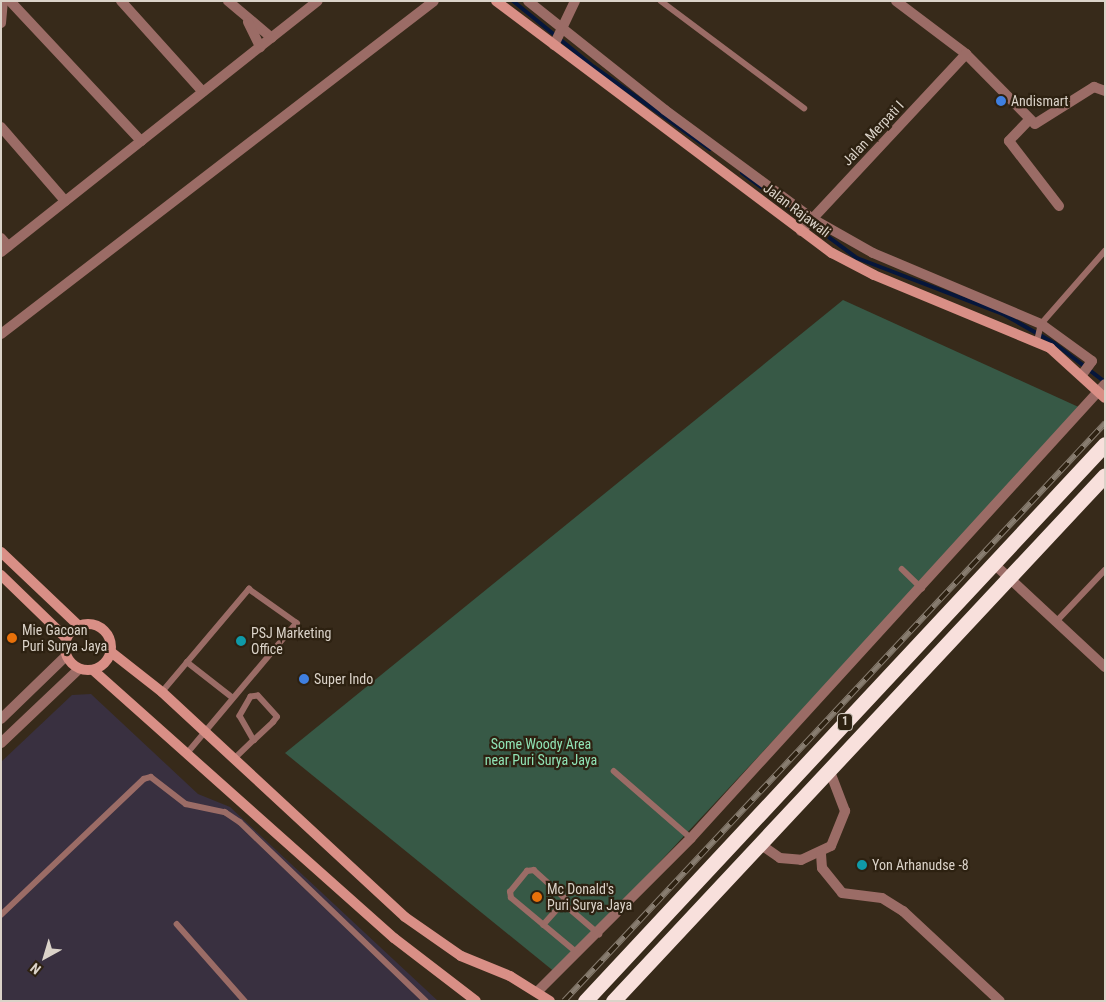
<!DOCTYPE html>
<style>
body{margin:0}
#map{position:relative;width:1106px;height:1002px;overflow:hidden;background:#372a1a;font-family:"Roboto Condensed",sans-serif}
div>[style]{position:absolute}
.industrial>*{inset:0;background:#393040}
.green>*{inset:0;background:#375946}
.stream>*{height:4px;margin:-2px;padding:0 2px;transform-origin:2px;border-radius:2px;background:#06163b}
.lane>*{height:5.5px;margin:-2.75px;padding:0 2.75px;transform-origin:2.75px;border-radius:2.75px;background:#9b6c66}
.street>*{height:10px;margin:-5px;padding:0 5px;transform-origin:5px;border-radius:5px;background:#9b6c66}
.secondary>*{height:10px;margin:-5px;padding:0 5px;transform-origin:5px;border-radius:5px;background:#d98f86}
.secondary>.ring{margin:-5px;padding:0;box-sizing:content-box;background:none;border:10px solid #d98f86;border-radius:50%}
.highway>*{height:15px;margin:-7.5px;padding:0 7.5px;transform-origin:7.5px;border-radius:7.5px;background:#f8e0dc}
.rail>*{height:5.5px;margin-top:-2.75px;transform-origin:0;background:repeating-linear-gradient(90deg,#2d2111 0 11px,#887d70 0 22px);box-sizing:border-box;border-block:1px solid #887d70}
.dots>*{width:14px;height:14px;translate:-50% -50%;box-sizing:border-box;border:2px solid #2d2111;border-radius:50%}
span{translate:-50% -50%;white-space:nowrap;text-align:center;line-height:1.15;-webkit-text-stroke:4.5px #2d2111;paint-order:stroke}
.shield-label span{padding:1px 4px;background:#2d2111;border:1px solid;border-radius:4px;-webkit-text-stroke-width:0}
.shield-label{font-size:12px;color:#dbd3c9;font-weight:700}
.poi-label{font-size:14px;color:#dbd3c9}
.left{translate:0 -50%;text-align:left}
.street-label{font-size:14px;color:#dbd3c9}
.park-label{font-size:14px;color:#90e3b5}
.frame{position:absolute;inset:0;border:2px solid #dbd3c9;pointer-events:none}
.north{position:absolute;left:20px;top:932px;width:50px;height:50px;-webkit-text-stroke:4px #2d2111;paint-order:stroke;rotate:219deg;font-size:14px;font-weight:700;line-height:20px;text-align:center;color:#dbd3c9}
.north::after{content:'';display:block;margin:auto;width:18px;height:22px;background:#dbd3c9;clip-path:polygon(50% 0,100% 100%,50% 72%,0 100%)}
</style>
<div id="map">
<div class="industrial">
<i style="clip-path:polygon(91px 694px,198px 794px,230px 807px,438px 1001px,1px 1001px,1px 762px,72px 695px)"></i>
</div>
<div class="green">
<i style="clip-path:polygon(843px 300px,1083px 409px,556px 973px,285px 753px)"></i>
</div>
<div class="stream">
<i style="left:513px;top:1px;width:104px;rotate:39.2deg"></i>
<i style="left:594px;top:67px;width:142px;rotate:35.3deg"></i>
<i style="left:742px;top:173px;width:143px;rotate:36.5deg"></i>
<i style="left:857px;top:258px;width:156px;rotate:21deg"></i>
<i style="left:1003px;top:314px;width:59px;rotate:29.6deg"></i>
<i style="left:1054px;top:343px;width:64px;rotate:37.4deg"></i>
</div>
<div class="lane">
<i style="left:661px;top:1px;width:179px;rotate:36.8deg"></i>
<i style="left:1037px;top:341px;width:17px;rotate:-77deg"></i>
<i style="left:1041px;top:324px;width:97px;rotate:-48.8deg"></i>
<i style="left:902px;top:569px;width:28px;rotate:44deg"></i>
<i style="left:1056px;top:622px;width:71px;rotate:-46.7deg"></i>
<i style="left:187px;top:662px;width:58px;rotate:38deg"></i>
<i style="left:162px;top:692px;width:135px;rotate:-49.8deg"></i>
<i style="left:249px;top:589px;width:59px;rotate:35.3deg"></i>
<i style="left:297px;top:623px;width:171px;rotate:130deg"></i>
<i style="left:233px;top:760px;width:29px;rotate:-44deg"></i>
<i style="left:254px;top:740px;width:26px;rotate:-43deg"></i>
<i style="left:273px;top:722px;width:6px;rotate:-51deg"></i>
<i style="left:277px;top:717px;width:28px;rotate:-132deg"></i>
<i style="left:258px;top:696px;width:7px;rotate:172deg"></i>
<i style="left:251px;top:697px;width:22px;rotate:120deg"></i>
<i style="left:240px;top:716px;width:28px;rotate:60deg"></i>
<i style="left:614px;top:771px;width:102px;rotate:41deg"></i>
<i style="left:1px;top:915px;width:197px;rotate:-43.6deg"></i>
<i style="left:144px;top:779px;width:7px;rotate:-16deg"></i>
<i style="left:151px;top:777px;width:44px;rotate:37.6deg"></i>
<i style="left:186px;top:804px;width:40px;rotate:12deg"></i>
<i style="left:225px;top:812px;width:18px;rotate:34deg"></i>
<i style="left:240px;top:822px;width:258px;rotate:43.9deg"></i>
<i style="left:177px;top:924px;width:103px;rotate:48.6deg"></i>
<i style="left:543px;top:925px;width:30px;rotate:-48deg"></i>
<i style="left:578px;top:954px;width:87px;rotate:-140.1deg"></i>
<i style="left:511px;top:898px;width:6px;rotate:-99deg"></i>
<i style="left:510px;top:892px;width:27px;rotate:-51deg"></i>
<i style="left:527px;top:871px;width:7px;rotate:-8deg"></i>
<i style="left:534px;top:870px;width:42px;rotate:42.1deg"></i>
<i style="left:565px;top:898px;width:5px;rotate:112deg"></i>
<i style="left:563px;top:903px;width:48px;rotate:40.7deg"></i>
</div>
<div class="street">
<i style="left:10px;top:1px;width:192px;rotate:46.9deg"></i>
<i style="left:121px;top:1px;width:122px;rotate:48deg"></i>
<i style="left:228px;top:1px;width:57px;rotate:40.1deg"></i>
<i style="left:528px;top:1px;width:175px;rotate:38.5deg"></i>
<i style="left:665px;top:110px;width:184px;rotate:36.4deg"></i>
<i style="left:813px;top:219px;width:69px;rotate:29.5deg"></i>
<i style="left:873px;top:253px;width:182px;rotate:22.9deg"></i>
<i style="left:1041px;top:324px;width:63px;rotate:36deg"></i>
<i style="left:1092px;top:361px;width:17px;rotate:126deg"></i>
<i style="left:896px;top:1px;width:88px;rotate:37.1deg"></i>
<i style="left:966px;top:54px;width:98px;rotate:45.4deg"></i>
<i style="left:1035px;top:124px;width:70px;rotate:-32.1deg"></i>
<i style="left:1094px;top:87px;width:12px;rotate:20deg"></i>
<i style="left:248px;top:22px;width:28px;rotate:64deg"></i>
<i style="left:1px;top:23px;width:22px;rotate:-85deg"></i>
<i style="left:554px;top:45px;width:49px;rotate:-64.5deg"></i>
<i style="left:1029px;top:120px;width:29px;rotate:134deg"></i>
<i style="left:1009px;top:141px;width:82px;rotate:52.4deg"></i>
<i style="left:1px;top:127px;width:98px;rotate:49.1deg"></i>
<i style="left:801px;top:231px;width:242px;rotate:-47deg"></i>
<i style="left:1px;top:238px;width:11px;rotate:49deg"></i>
<i style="left:1px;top:252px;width:404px;rotate:-38.4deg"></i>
<i style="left:1px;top:334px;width:546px;rotate:-37.56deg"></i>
<i style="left:993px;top:563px;width:153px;rotate:42.9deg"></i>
<i style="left:1px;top:719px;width:91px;rotate:-44.1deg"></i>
<i style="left:1px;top:743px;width:108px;rotate:-43.5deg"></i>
<i style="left:760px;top:844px;width:24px;rotate:35deg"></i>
<i style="left:780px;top:858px;width:21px;rotate:5deg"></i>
<i style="left:801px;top:860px;width:33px;rotate:-25deg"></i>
<i style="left:831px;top:846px;width:38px;rotate:-68deg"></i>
<i style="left:845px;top:811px;width:45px;rotate:-110.9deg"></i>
<i style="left:821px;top:854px;width:14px;rotate:86deg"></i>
<i style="left:822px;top:868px;width:32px;rotate:51deg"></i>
<i style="left:842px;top:893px;width:40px;rotate:7.1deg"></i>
<i style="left:882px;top:898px;width:25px;rotate:32deg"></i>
<i style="left:903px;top:911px;width:132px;rotate:42.9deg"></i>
<i style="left:537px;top:992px;width:218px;rotate:-45deg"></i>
<i style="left:691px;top:838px;width:614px;rotate:-47.64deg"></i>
</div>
<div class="secondary">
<i style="left:496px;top:1px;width:420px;rotate:36.9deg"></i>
<i style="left:832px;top:253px;width:47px;rotate:27.6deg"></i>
<i style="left:874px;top:275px;width:191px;rotate:22.5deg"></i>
<i style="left:1050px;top:348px;width:74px;rotate:42.3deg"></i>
<i style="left:1px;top:552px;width:108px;rotate:43.5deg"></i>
<i style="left:1px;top:575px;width:91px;rotate:44.1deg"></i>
<i class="ring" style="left:65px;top:624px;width:36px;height:36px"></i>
<i style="left:111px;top:652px;width:65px;rotate:38.1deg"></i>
<i style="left:162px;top:692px;width:331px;rotate:42.8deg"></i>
<i style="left:405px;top:917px;width:68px;rotate:34.9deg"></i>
<i style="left:461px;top:956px;width:53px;rotate:22.2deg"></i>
<i style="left:510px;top:976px;width:47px;rotate:32deg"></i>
<i style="left:93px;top:670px;width:403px;rotate:41.7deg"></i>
<i style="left:394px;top:938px;width:103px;rotate:37.5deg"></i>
</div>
<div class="highway">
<i style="left:585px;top:1001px;width:762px;rotate:-46.97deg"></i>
<i style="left:613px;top:1001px;width:720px;rotate:-46.91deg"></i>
</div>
<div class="rail">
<i style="left:564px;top:1001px;width:792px;rotate:-46.89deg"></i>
</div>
<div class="dots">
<i style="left:1001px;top:101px;background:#3f7fe0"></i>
<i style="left:12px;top:638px;background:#e8710a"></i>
<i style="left:241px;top:641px;background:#0f9aa8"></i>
<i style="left:304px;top:679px;background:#3f7fe0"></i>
<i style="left:862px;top:865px;background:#0f9aa8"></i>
<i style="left:537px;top:897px;background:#e8710a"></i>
</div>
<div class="shield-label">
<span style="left:845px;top:722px">1</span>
</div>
<div class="poi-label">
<span class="left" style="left:1011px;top:101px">Andismart</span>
<span class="left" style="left:22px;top:638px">Mie Gacoan<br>Puri Surya Jaya</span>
<span class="left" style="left:251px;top:641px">PSJ Marketing<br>Office</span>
<span class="left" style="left:314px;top:679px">Super Indo</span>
<span class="left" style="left:872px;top:865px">Yon Arhanudse -8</span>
<span class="left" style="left:547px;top:897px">Mc Donald's<br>Puri Surya Jaya</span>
</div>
<div class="street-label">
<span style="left:873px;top:133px;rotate:-47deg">Jalan Merpati I</span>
<span style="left:797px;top:210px;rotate:37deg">Jalan Rajawali</span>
</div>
<div class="park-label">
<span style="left:541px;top:752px">Some Woody Area<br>near Puri Surya Jaya</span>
</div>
<div class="frame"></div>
<div class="north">N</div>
</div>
